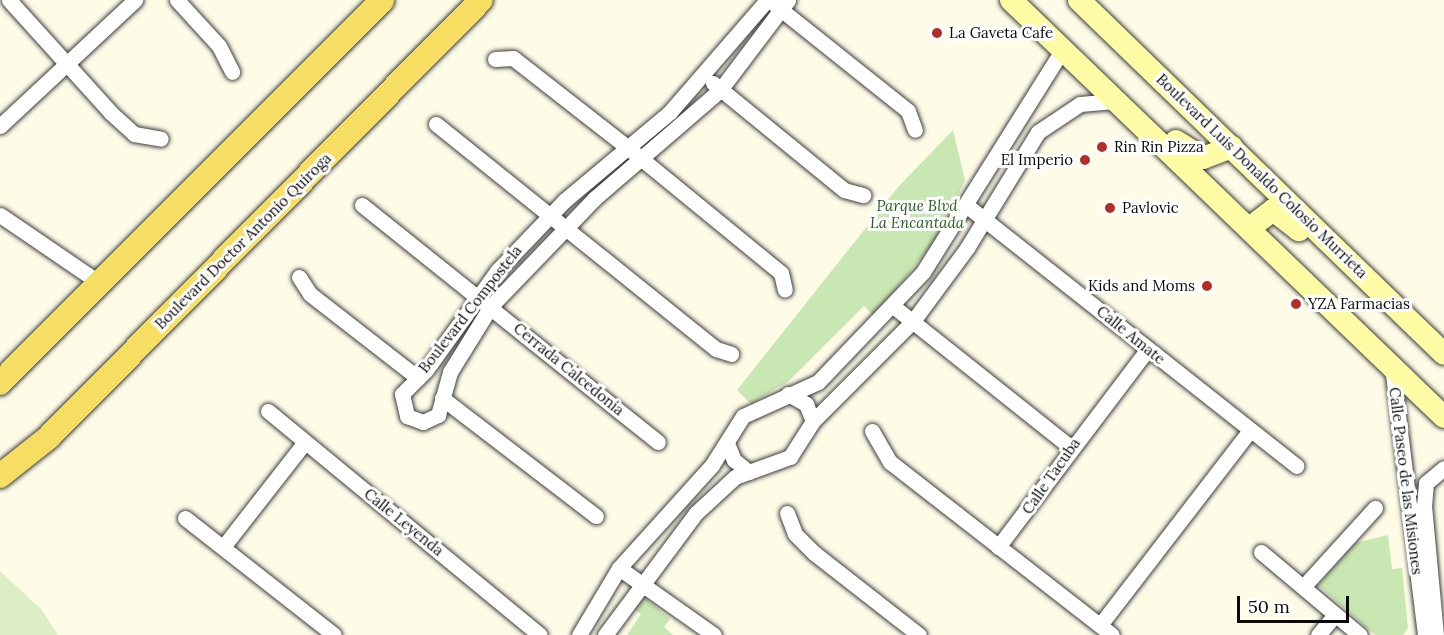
<!DOCTYPE html>
<style>
body{margin:0}
#map{position:relative;width:1444px;height:635px;overflow:hidden;background:#fefce7;font-family:Lora,serif}
div>[style]{position:absolute}
.green>*{inset:0;background:#c9e7b3}
.pitch>*{inset:0;background:#dceec5}
.roads{filter:drop-shadow(0 0 2px #3d3d3d) drop-shadow(0 0 2px #3d3d3d)}
.minor>*{height:15px;margin:-7.5px;padding:0 7.5px;transform-origin:7.5px;border-radius:7.5px;background:#fff}
.secondary>*{height:22px;margin:-11px;padding:0 11px;transform-origin:11px;border-radius:11px;background:#fdfba4}
.primary>*{height:24px;margin:-12px;padding:0 12px;transform-origin:12px;border-radius:12px;background:#f5de61}
.dots>*{width:16px;height:16px;translate:-50% -50%;box-sizing:border-box;border:3px solid #fff;border-radius:50%}
span{translate:-50% -50%;white-space:nowrap;text-align:center;line-height:1.15;-webkit-text-stroke:6px #fff;paint-order:stroke}
.poi-label{font-size:15px;color:#0a0a0a}
.left{translate:0 -50%;text-align:left}
.right{translate:-100% -50%;text-align:right}
.street-label{font-size:15px;color:#0a0a0a}
.park-label{font-size:15px;color:#255f1d;font-style:italic}
.scale{position:absolute;left:1237px;top:596px;width:112px;height:27px;box-sizing:border-box;border:3px solid #0a0a0a;border-top:0;padding-left:8px;font-size:18px;line-height:21px;white-space:nowrap;color:#0a0a0a;-webkit-text-stroke:4px #fff;paint-order:stroke}
</style>
<div id="map">
<div class="green">
<i style="clip-path:polygon(953px 130px,965px 180px,944px 230px,874px 316px,864px 306px,789px 381px,751px 404px,737px 390px,899px 186px)"></i>
<i style="clip-path:polygon(1388px 535px,1392px 569px,1402px 568px,1408px 628px,1403px 635px,1375px 635px,1318px 585px,1355px 543px)"></i>
<i style="clip-path:polygon(645px 598px,670px 619px,664px 627px,673px 635px,627px 635px,641px 614px,632px 608px)"></i>
</div>
<div class="pitch">
<i style="clip-path:polygon(0 571px,42px 610px,58px 635px,0 635px)"></i>
</div>
<div class="roads">
<div class="minor">
<i style="left:9px;top:0;width:152px;rotate:47.9deg"></i>
<i style="left:111px;top:113px;width:31px;rotate:42deg"></i>
<i style="left:134px;top:134px;width:27px;rotate:10deg"></i>
<i style="left:177px;top:0;width:62px;rotate:47.6deg"></i>
<i style="left:219px;top:46px;width:29px;rotate:63deg"></i>
<i style="left:767px;top:0;width:148px;rotate:130.9deg"></i>
<i style="left:670px;top:112px;width:138px;rotate:140deg"></i>
<i style="left:564px;top:201px;width:97px;rotate:133.7deg"></i>
<i style="left:497px;top:271px;width:122px;rotate:125.6deg"></i>
<i style="left:426px;top:370px;width:34px;rotate:135deg"></i>
<i style="left:402px;top:394px;width:23px;rotate:77deg"></i>
<i style="left:407px;top:416px;width:17px;rotate:21deg"></i>
<i style="left:423px;top:422px;width:17px;rotate:-25deg"></i>
<i style="left:438px;top:415px;width:45px;rotate:-74.4deg"></i>
<i style="left:450px;top:372px;width:78px;rotate:-58.2deg"></i>
<i style="left:491px;top:306px;width:150px;rotate:-46.1deg"></i>
<i style="left:595px;top:198px;width:165px;rotate:-40.8deg"></i>
<i style="left:720px;top:90px;width:113px;rotate:-52.9deg"></i>
<i style="left:774px;top:4px;width:171px;rotate:38.6deg"></i>
<i style="left:908px;top:111px;width:20px;rotate:70deg"></i>
<i style="left:495px;top:59px;width:18px;rotate:-3deg"></i>
<i style="left:513px;top:58px;width:145px;rotate:38deg"></i>
<i style="left:627px;top:147px;width:199px;rotate:39.3deg"></i>
<i style="left:781px;top:273px;width:17px;rotate:77deg"></i>
<i style="left:713px;top:83px;width:169px;rotate:39.2deg"></i>
<i style="left:844px;top:190px;width:20px;rotate:15deg"></i>
<i style="left:436px;top:124px;width:359px;rotate:38.8deg"></i>
<i style="left:716px;top:349px;width:16px;rotate:18deg"></i>
<i style="left:0;top:126px;width:185px;rotate:-43deg"></i>
<i style="left:362px;top:205px;width:379px;rotate:38.7deg"></i>
<i style="left:966px;top:205px;width:421px;rotate:38.3deg"></i>
<i style="left:0;top:215px;width:122px;rotate:34.3deg"></i>
<i style="left:299px;top:277px;width:20px;rotate:57deg"></i>
<i style="left:310px;top:294px;width:137px;rotate:37.9deg"></i>
<i style="left:893px;top:306px;width:225px;rotate:38.5deg"></i>
<i style="left:1392px;top:366px;width:271px;rotate:83deg"></i>
<i style="left:788px;top:394px;width:21px;rotate:29deg"></i>
<i style="left:806px;top:404px;width:18px;rotate:68deg"></i>
<i style="left:442px;top:398px;width:194px;rotate:37.5deg"></i>
<i style="left:268px;top:411px;width:352px;rotate:39.5deg"></i>
<i style="left:872px;top:431px;width:36px;rotate:60deg"></i>
<i style="left:890px;top:462px;width:281px;rotate:37.9deg"></i>
<i style="left:727px;top:443px;width:18px;rotate:68deg"></i>
<i style="left:734px;top:460px;width:19px;rotate:39deg"></i>
<i style="left:787px;top:513px;width:22px;rotate:69deg"></i>
<i style="left:795px;top:534px;width:27px;rotate:45deg"></i>
<i style="left:814px;top:553px;width:133px;rotate:38deg"></i>
<i style="left:185px;top:518px;width:189px;rotate:38.1deg"></i>
<i style="left:223px;top:547px;width:133px;rotate:-52deg"></i>
<i style="left:998px;top:547px;width:248px;rotate:-52.9deg"></i>
<i style="left:1261px;top:552px;width:129px;rotate:40deg"></i>
<i style="left:619px;top:568px;width:116px;rotate:35.2deg"></i>
<i style="left:1303px;top:587px;width:107px;rotate:-47.7deg"></i>
<i style="left:1100px;top:625px;width:246px;rotate:-52.4deg"></i>
<i style="left:579px;top:635px;width:78px;rotate:-59.2deg"></i>
<i style="left:619px;top:568px;width:139px;rotate:-47.9deg"></i>
<i style="left:712px;top:465px;width:58px;rotate:-57.7deg"></i>
<i style="left:743px;top:416px;width:82px;rotate:-24.4deg"></i>
<i style="left:818px;top:382px;width:152px;rotate:-46.3deg"></i>
<i style="left:923px;top:272px;width:263px;rotate:-57.9deg"></i>
<i style="left:605px;top:635px;width:152px;rotate:-53.3deg"></i>
<i style="left:696px;top:513px;width:53px;rotate:-42.7deg"></i>
<i style="left:735px;top:477px;width:59px;rotate:-20deg"></i>
<i style="left:790px;top:457px;width:43px;rotate:-57.4deg"></i>
<i style="left:813px;top:421px;width:141px;rotate:-45deg"></i>
<i style="left:913px;top:321px;width:91px;rotate:-53.5deg"></i>
<i style="left:967px;top:248px;width:136px;rotate:-58.5deg"></i>
<i style="left:1038px;top:132px;width:50px;rotate:-33.7deg"></i>
<i style="left:1080px;top:104px;width:37px;rotate:-5deg"></i>
<i style="left:1318px;top:635px;width:26px;rotate:-50deg"></i>
<i style="left:1436px;top:635px;width:130px;rotate:-95.3deg"></i>
<i style="left:1424px;top:506px;width:23px;rotate:-85deg"></i>
<i style="left:1426px;top:483px;width:23px;rotate:-40deg"></i>
</div>
<div class="secondary">
<i style="left:1011px;top:0;width:601px;rotate:43.92deg"></i>
<i style="left:1079px;top:0;width:508px;rotate:44.12deg"></i>
<i style="left:1176px;top:141px;width:32px;rotate:32deg"></i>
<i style="left:1203px;top:158px;width:31px;rotate:-21deg"></i>
<i style="left:1252px;top:226px;width:26px;rotate:-37deg"></i>
<i style="left:1273px;top:210px;width:33px;rotate:38deg"></i>
</div>
<div class="primary">
<i style="left:0;top:383px;width:541px;rotate:-45.07deg"></i>
<i style="left:0;top:476px;width:63px;rotate:-38.5deg"></i>
<i style="left:49px;top:437px;width:614px;rotate:-45.33deg"></i>
</div>
</div>
<div class="dots">
<i style="left:937px;top:33px;background:#b52d27"></i>
<i style="left:1102px;top:147px;background:#b52d27"></i>
<i style="left:1085px;top:160px;background:#b52d27"></i>
<i style="left:1110px;top:208px;background:#b52d27"></i>
<i style="left:1207px;top:286px;background:#b52d27"></i>
<i style="left:1296px;top:304px;background:#b52d27"></i>
</div>
<div class="poi-label">
<span class="left" style="left:949px;top:33px">La Gaveta Cafe</span>
<span class="left" style="left:1114px;top:147px">Rin Rin Pizza</span>
<span class="right" style="left:1073px;top:160px">El Imperio</span>
<span class="left" style="left:1122px;top:208px">Pavlovic</span>
<span class="right" style="left:1195px;top:286px">Kids and Moms</span>
<span class="left" style="left:1308px;top:304px">YZA Farmacias</span>
</div>
<div class="street-label">
<span style="left:1262px;top:176px;rotate:44deg">Boulevard Luis Donaldo Colosio Murrieta</span>
<span style="left:243px;top:241px;rotate:-45deg">Boulevard Doctor Antonio Quiroga</span>
<span style="left:470px;top:309px;rotate:-52deg">Boulevard Compostela</span>
<span style="left:1131px;top:335px;rotate:39deg">Calle Amate</span>
<span style="left:569px;top:369px;rotate:39deg">Cerrada Calcedonia</span>
<span style="left:1051px;top:476px;rotate:-55deg">Calle Tacuba</span>
<span style="left:1406px;top:481px;rotate:83deg">Calle Paseo de las Misiones</span>
<span style="left:404px;top:522px;rotate:39deg">Calle Leyenda</span>
</div>
<div class="park-label">
<span style="left:917px;top:214px">Parque Blvd<br>La Encantada</span>
</div>
<div class="scale">50 m</div>
</div>
